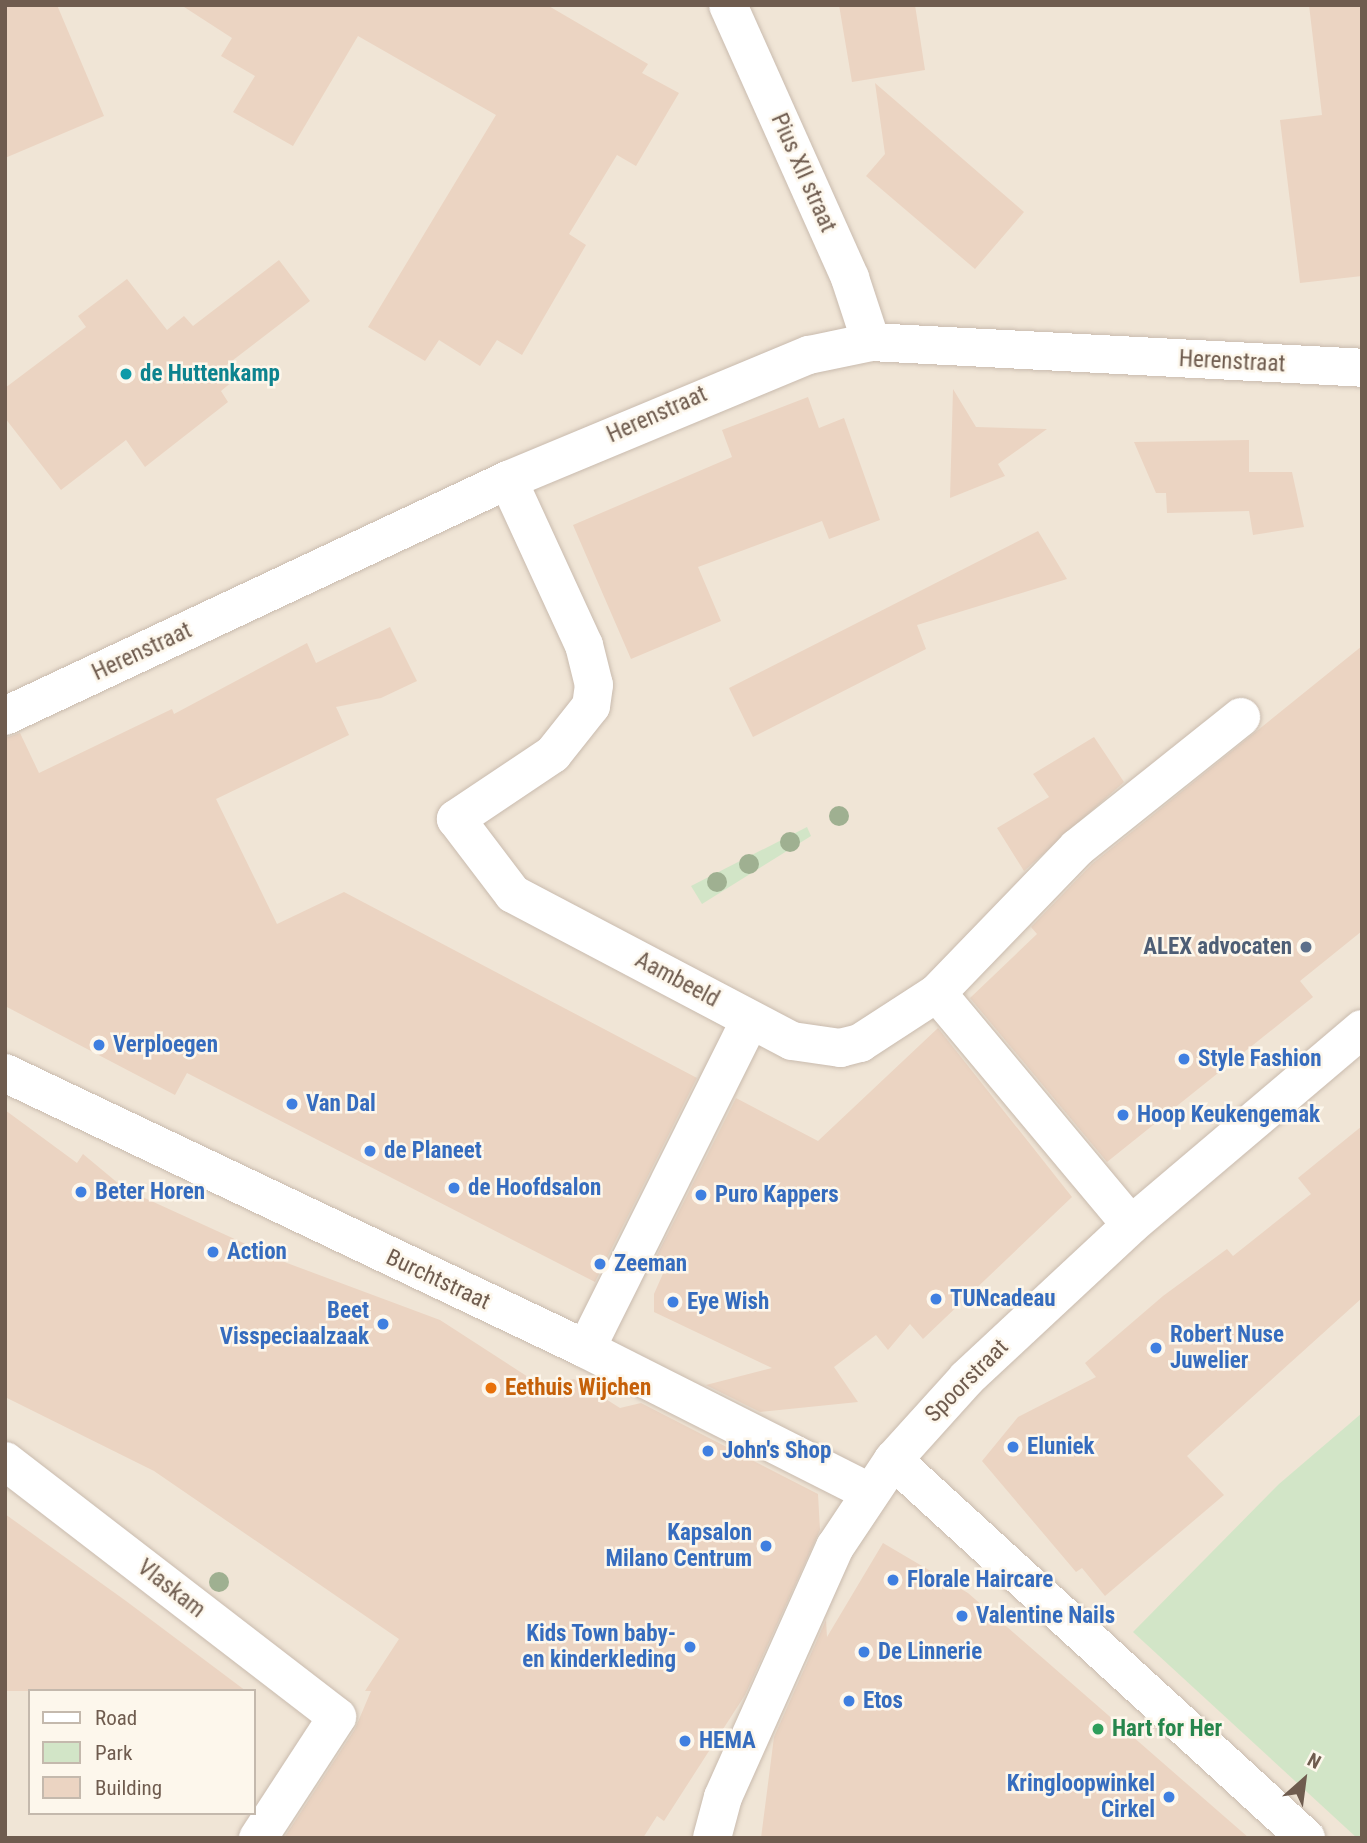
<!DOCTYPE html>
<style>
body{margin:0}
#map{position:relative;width:1367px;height:1843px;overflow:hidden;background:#f9f3e7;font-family:"Roboto Condensed",sans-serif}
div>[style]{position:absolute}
.residential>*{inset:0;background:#f0e5d6}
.green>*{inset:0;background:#d2e5c7}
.building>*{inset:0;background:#ebd4c2}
.roads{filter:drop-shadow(0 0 2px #c9bbae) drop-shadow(0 0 2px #c9bbae)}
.minor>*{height:38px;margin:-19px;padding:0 19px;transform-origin:19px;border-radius:19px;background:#fff}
.trees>*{width:20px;height:20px;margin:-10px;border-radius:50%;background:#9fb091}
.dots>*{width:19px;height:19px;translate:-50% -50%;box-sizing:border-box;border:4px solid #fdf7ec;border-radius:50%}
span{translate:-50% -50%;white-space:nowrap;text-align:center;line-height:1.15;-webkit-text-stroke:5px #fdf7ec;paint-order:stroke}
.street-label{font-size:23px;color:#6f5c4f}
.culture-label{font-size:23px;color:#0d838f;font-weight:700}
.left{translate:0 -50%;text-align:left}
.service-label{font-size:23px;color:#4e5e75;font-weight:700}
.right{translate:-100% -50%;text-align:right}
.shop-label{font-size:23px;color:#366cbe;font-weight:700}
.food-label{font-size:23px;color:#c56008;font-weight:700}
.leisure-label{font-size:23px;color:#27864d;font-weight:700}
.frame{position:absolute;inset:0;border:7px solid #6f5c4f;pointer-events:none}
.legend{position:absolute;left:28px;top:1689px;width:228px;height:126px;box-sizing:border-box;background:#fdf7ec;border:2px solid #c4b9ad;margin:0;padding:9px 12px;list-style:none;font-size:21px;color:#6f5c4f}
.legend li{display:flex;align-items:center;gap:14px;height:35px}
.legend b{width:35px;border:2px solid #c4b9ad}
.north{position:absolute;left:1269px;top:1745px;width:70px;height:70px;-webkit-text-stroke:5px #fdf7ec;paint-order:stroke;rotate:28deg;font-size:19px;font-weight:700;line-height:28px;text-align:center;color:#6f5c4f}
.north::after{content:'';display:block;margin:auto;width:24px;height:32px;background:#6f5c4f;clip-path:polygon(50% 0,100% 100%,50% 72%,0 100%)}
</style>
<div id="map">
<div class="residential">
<i style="clip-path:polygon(evenodd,5px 5px,1362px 5px,1362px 1838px,5px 1838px,5px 5px,30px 1691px,254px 1691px,254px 1813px,30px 1813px,30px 1691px)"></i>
</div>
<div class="green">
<i style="clip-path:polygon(807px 827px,811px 836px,702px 904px,691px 886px)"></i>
<i style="clip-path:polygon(1362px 1413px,1362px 1838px,1357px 1838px,1133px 1632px,1279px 1484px)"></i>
</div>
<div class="building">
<i style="clip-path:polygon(5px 5px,57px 5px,104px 116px,5px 158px)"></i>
<i style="clip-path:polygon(181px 5px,547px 5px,648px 64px,642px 73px,679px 93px,636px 166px,617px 155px,569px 234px,586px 245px,522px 355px,497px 340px,480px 366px,439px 340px,425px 361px,368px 327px,496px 115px,358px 36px,293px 146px,233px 112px,255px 76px,221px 56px,232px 38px)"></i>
<i style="clip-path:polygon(839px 5px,915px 5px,925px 70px,852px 82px)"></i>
<i style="clip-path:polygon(1309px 5px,1362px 5px,1362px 276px,1300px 283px,1280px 120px,1322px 115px)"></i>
<i style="clip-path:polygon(875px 83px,1024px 212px,975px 269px,866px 176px,885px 154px)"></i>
<i style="clip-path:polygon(279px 260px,310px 301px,224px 367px,233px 381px,221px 391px,228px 402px,145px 467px,126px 440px,61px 490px,5px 418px,5px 388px,86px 327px,78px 316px,127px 279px,167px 330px,184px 316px,193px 326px)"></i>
<i style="clip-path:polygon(953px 389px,976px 427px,1047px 429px,998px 464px,1005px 476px,950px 498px)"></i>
<i style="clip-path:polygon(808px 397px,819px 428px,844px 418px,880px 520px,829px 539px,822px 521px,698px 567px,721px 621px,631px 659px,573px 525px,732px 457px,722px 430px)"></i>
<i style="clip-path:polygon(1249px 440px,1249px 472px,1292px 472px,1304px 527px,1253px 535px,1249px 511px,1167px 513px,1166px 493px,1156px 493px,1134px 442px)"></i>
<i style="clip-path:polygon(1038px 531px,1067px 579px,917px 625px,926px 649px,753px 737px,729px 688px)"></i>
<i style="clip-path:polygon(390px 627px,417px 681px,381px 698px,336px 707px,349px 735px,216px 799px,277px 924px,344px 892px,697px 1078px,595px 1282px,187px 1073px,175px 1095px,5px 1006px,5px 738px,20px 733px,39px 773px,172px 709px,174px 714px,307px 643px,316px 663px)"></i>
<i style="clip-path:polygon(1362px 646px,1362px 931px,1300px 981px,1313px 997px,1107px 1162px,970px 998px,1037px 934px,1031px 927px,1092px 864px)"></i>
<i style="clip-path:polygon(1094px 737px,1124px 782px,1024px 871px,997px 828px,1049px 797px,1033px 774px)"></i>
<i style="clip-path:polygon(938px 1028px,1072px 1197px,923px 1339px,910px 1324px,888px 1350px,876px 1335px,834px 1367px,858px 1402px,760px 1412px,706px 1385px,772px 1368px,654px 1312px,654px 1294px,669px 1260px,652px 1265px,736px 1098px,818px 1141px)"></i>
<i style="clip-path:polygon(5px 1110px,77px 1163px,83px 1154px,125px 1189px,287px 1263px,440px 1320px,542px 1386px,574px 1379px,620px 1408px,641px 1403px,818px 1494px,820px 1530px,745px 1695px,664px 1821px,657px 1816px,643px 1838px,284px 1838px,355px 1729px,371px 1691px,365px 1691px,399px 1639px,154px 1471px,5px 1397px)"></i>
<i style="clip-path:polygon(1362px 1126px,1362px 1298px,1187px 1456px,1224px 1495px,1105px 1596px,1082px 1568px,1076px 1572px,982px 1461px,1018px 1417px,1096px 1377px,1085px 1363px,1163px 1296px,1227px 1249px,1233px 1256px,1311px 1194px,1298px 1178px)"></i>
<i style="clip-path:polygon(5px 1514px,126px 1601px,246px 1691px,5px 1691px)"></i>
<i style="clip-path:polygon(883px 1543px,968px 1593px,1249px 1838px,761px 1838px,774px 1737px,826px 1620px,827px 1637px)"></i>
</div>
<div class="roads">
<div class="minor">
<i style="left:728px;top:5px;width:299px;rotate:65.9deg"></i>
<i style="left:850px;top:278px;width:67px;rotate:71.8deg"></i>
<i style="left:508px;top:480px;width:182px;rotate:65.3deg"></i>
<i style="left:584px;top:645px;width:41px;rotate:76deg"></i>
<i style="left:594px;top:685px;width:21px;rotate:98deg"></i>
<i style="left:591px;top:706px;width:61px;rotate:128.4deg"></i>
<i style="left:553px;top:754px;width:117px;rotate:146.2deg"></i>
<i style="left:456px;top:819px;width:94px;rotate:52.8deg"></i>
<i style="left:513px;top:894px;width:315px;rotate:27.8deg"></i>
<i style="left:792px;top:1041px;width:49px;rotate:8.3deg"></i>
<i style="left:840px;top:1048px;width:21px;rotate:-14deg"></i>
<i style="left:860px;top:1043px;width:92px;rotate:-33deg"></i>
<i style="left:937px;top:993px;width:202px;rotate:-46deg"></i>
<i style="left:1077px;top:848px;width:210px;rotate:-38.6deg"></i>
<i style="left:5px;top:716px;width:556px;rotate:-25.14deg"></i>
<i style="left:508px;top:480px;width:326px;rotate:-22.6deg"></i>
<i style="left:809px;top:355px;width:63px;rotate:-11.8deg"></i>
<i style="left:871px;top:342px;width:492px;rotate:3deg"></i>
<i style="left:937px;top:993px;width:302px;rotate:50.1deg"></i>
<i style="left:5px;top:1073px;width:643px;rotate:25.41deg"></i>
<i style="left:586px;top:1349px;width:317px;rotate:26.8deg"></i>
<i style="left:586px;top:1349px;width:368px;rotate:-63.5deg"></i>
<i style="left:893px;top:1460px;width:560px;rotate:42.47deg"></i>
<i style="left:5px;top:1461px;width:419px;rotate:37.6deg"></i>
<i style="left:337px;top:1717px;width:145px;rotate:123.1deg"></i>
<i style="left:712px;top:1838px;width:42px;rotate:-75deg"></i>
<i style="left:723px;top:1797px;width:274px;rotate:-65.9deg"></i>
<i style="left:835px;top:1547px;width:105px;rotate:-56.3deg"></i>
<i style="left:893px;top:1460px;width:110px;rotate:-47.9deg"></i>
<i style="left:967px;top:1378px;width:224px;rotate:-43deg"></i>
<i style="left:1131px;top:1225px;width:303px;rotate:-40.3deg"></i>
</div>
</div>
<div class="trees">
<i style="left:839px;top:816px"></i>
<i style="left:790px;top:842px"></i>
<i style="left:749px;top:864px"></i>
<i style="left:717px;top:882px"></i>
<i style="left:219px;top:1582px"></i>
</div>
<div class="dots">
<i style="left:126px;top:374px;background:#0f9aa8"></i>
<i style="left:1306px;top:947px;background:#5c6f8a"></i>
<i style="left:99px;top:1045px;background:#3f7fe0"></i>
<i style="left:1184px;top:1059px;background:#3f7fe0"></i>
<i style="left:292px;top:1104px;background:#3f7fe0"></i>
<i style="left:1123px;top:1115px;background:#3f7fe0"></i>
<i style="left:370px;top:1151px;background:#3f7fe0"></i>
<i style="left:454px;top:1188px;background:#3f7fe0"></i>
<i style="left:81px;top:1192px;background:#3f7fe0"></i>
<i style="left:701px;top:1195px;background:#3f7fe0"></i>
<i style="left:213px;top:1252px;background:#3f7fe0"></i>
<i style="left:600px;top:1264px;background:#3f7fe0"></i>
<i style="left:936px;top:1299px;background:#3f7fe0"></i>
<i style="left:673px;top:1302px;background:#3f7fe0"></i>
<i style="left:383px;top:1324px;background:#3f7fe0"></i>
<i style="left:1156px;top:1348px;background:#3f7fe0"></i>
<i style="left:491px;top:1388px;background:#e8710a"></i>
<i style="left:1013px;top:1447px;background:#3f7fe0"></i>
<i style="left:708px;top:1451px;background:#3f7fe0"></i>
<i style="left:766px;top:1546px;background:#3f7fe0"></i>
<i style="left:893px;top:1580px;background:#3f7fe0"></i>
<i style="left:962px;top:1616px;background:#3f7fe0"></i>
<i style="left:690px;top:1647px;background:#3f7fe0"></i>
<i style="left:864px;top:1652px;background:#3f7fe0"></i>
<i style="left:849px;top:1701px;background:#3f7fe0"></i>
<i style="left:1098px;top:1729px;background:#2e9e5b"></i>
<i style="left:685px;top:1741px;background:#3f7fe0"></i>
<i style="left:1169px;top:1797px;background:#3f7fe0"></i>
</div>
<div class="street-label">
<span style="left:803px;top:173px;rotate:66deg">Pius XII straat</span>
<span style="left:1232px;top:362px;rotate:3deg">Herenstraat</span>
<span style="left:657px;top:415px;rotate:-24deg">Herenstraat</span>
<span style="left:142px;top:652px;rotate:-25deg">Herenstraat</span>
<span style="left:677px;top:980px;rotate:28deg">Aambeeld</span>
<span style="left:438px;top:1280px;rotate:25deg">Burchtstraat</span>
<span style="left:967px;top:1381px;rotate:-45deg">Spoorstraat</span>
<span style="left:171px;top:1589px;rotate:38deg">Vlaskam</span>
</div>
<div class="culture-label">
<span class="left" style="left:140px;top:374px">de Huttenkamp</span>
</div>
<div class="service-label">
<span class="right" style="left:1292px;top:947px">ALEX advocaten</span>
</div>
<div class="shop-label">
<span class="left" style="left:113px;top:1045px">Verploegen</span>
<span class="left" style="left:1198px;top:1059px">Style Fashion</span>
<span class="left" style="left:306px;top:1104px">Van Dal</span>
<span class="left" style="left:1137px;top:1115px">Hoop Keukengemak</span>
<span class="left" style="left:384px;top:1151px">de Planeet</span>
<span class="left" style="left:468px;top:1188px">de Hoofdsalon</span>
<span class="left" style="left:95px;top:1192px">Beter Horen</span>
<span class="left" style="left:715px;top:1195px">Puro Kappers</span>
<span class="left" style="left:227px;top:1252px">Action</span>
<span class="left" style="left:614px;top:1264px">Zeeman</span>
<span class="left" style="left:950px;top:1299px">TUNcadeau</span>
<span class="left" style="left:687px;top:1302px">Eye Wish</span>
<span class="right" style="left:369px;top:1324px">Beet<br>Visspeciaalzaak</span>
<span class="left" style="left:1170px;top:1348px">Robert Nuse<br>Juwelier</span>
<span class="left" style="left:1027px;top:1447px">Eluniek</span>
<span class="left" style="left:722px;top:1451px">John's Shop</span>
<span class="right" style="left:752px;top:1546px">Kapsalon<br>Milano Centrum</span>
<span class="left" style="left:907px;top:1580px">Florale Haircare</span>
<span class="left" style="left:976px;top:1616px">Valentine Nails</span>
<span class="right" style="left:676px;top:1647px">Kids Town baby-<br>en kinderkleding</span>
<span class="left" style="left:878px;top:1652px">De Linnerie</span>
<span class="left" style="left:863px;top:1701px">Etos</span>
<span class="left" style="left:699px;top:1741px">HEMA</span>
<span class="right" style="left:1155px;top:1797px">Kringloopwinkel<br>Cirkel</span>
</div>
<div class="food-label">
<span class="left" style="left:505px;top:1388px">Eethuis Wijchen</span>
</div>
<div class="leisure-label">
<span class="left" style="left:1112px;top:1729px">Hart for Her</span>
</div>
<div class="frame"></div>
<ul class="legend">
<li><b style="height:9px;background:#fff"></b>Road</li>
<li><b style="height:19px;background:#d2e5c7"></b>Park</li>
<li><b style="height:19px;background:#ebd4c2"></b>Building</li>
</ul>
<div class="north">N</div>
</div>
